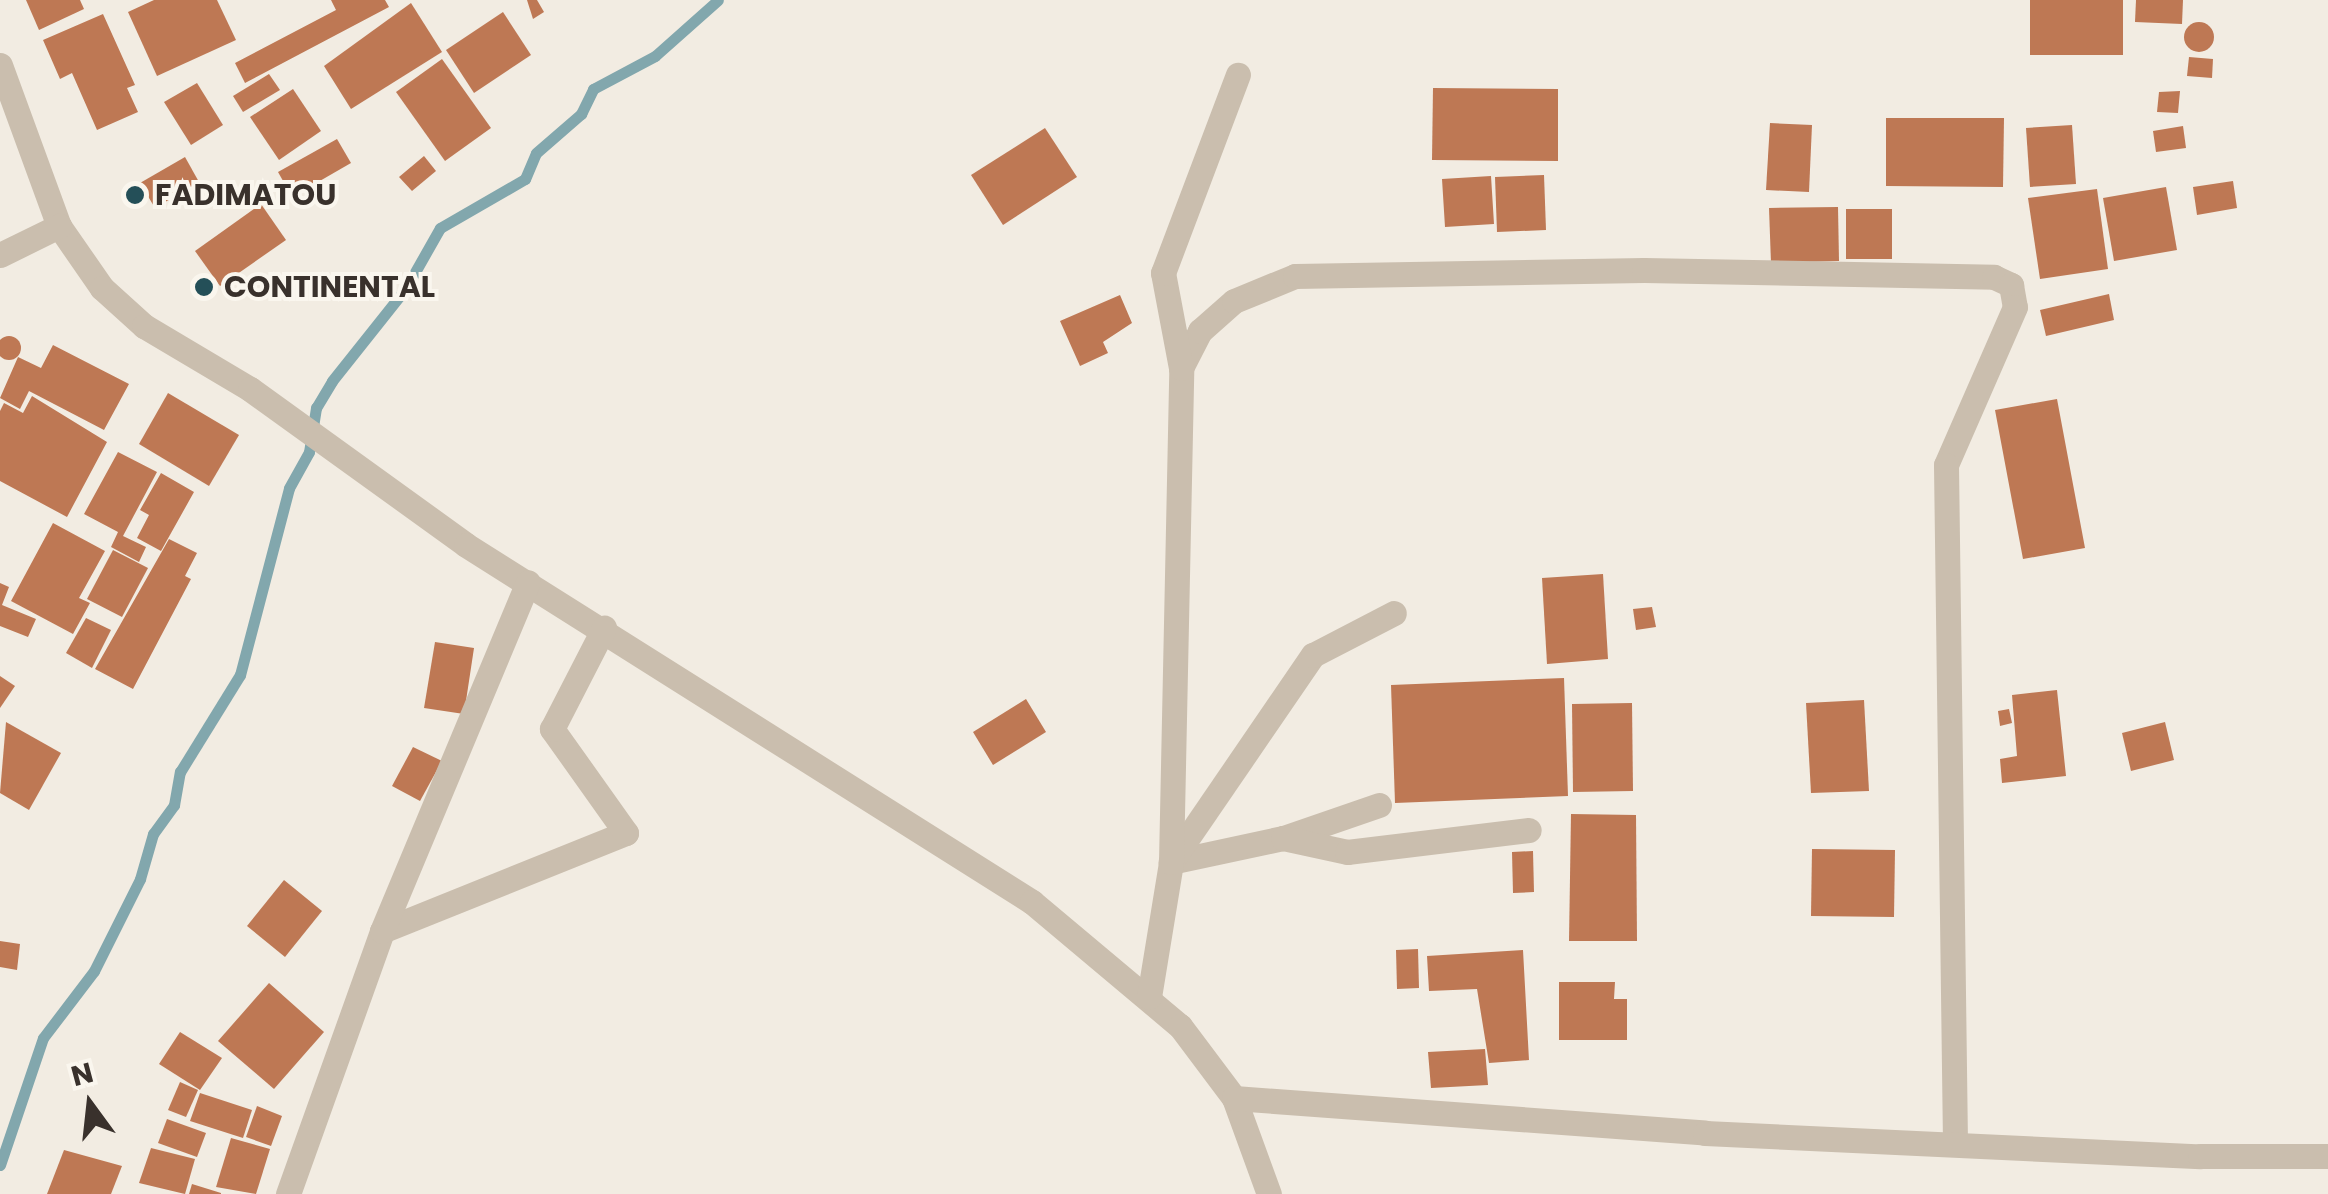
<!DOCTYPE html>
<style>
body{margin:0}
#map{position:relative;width:2328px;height:1194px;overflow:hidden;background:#f2ece2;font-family:Poppins,sans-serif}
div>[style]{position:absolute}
.stream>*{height:11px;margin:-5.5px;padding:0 5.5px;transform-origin:5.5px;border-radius:5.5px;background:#82a7ad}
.building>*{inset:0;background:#be7854}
.round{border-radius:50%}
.minor>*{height:25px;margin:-12.5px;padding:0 12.5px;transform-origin:12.5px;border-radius:12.5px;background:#cabeae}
.dots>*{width:28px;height:28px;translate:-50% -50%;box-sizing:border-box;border:5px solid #faf6ee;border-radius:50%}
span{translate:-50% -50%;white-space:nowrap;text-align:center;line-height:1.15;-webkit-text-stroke:8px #faf6ee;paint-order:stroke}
.poi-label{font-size:30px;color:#39312c;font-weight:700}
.left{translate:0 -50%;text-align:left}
.north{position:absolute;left:40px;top:1054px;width:100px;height:100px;-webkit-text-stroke:8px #faf6ee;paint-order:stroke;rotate:345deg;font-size:28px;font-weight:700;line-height:40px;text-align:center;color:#39312c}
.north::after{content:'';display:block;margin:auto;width:35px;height:45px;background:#39312c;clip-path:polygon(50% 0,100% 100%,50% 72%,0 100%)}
</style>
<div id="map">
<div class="stream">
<i style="left:0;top:1165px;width:134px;rotate:-71.3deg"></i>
<i style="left:43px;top:1038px;width:84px;rotate:-52.7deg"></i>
<i style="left:94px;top:971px;width:103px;rotate:-63.4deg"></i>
<i style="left:140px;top:879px;width:47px;rotate:-73.9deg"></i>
<i style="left:153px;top:834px;width:36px;rotate:-54deg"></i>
<i style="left:174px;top:805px;width:34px;rotate:-80deg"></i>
<i style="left:180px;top:772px;width:114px;rotate:-58.3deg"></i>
<i style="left:240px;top:675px;width:193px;rotate:-75.3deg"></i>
<i style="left:289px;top:488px;width:41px;rotate:-60.9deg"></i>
<i style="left:309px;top:452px;width:45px;rotate:-81deg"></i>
<i style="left:316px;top:408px;width:31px;rotate:-59deg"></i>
<i style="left:332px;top:381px;width:119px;rotate:-51.5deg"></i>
<i style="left:406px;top:288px;width:69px;rotate:-60.5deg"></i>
<i style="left:440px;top:228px;width:98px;rotate:-30deg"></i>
<i style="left:525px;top:179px;width:28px;rotate:-67deg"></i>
<i style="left:536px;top:153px;width:60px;rotate:-40.9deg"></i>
<i style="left:581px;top:114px;width:28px;rotate:-64deg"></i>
<i style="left:593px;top:89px;width:70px;rotate:-28deg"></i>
<i style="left:655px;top:56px;width:84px;rotate:-41.6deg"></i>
</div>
<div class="building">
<i style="clip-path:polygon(26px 0,80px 0,84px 9px,39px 30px)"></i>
<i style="clip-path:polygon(154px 0,217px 0,236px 40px,157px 76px,128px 12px)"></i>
<i style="clip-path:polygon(331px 0,385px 0,389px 7px,245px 83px,235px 63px,336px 10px)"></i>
<i style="clip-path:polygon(527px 0,537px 0,544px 12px,533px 19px)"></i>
<i style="clip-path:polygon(2030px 0,2123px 0,2123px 55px,2030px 55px)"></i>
<i style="clip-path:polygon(2136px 0,2183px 0,2182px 24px,2135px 22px)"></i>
<i style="clip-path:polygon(411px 3px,442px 52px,351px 109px,324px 66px)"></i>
<i style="clip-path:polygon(503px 12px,531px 55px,474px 93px,446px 50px)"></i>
<i style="clip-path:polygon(103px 14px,135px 85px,127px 88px,138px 112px,97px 130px,72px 73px,60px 79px,43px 40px)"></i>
<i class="round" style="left:2184px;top:22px;width:30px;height:30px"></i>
<i style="clip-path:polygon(2189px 57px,2213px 59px,2212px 78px,2187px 76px)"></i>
<i style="clip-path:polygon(442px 59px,491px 128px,445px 161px,396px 92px)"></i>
<i style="clip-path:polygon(269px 74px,280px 90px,243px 112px,233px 96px)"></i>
<i style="clip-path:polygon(197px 83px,223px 125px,191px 145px,164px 102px)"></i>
<i style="clip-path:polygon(1433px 88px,1558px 89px,1558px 161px,1432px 160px)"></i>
<i style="clip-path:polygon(293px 89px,321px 131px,279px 160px,250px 117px)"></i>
<i style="clip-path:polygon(2180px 91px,2178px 113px,2157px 112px,2159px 92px)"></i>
<i style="clip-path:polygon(1886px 118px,2004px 118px,2003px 187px,1886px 186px)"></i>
<i style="clip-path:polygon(1770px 123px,1812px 125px,1809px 192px,1766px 190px)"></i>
<i style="clip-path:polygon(2072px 125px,2076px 184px,2030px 187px,2026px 128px)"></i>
<i style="clip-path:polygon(2183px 126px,2186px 148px,2156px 152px,2153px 131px)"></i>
<i style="clip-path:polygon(1045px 128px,1077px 177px,1003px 225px,971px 175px)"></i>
<i style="clip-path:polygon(337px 139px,351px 163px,292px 197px,278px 172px)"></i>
<i style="clip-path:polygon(424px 156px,436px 171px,412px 191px,399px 177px)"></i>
<i style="clip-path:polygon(185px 157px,199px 182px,155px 208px,140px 183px)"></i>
<i style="clip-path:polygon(1544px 175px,1546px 230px,1497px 232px,1495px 177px)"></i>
<i style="clip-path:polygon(1491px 176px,1494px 224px,1445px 227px,1442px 179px)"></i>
<i style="clip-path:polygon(2233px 181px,2237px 208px,2197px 215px,2193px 187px)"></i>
<i style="clip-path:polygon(2166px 187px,2177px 250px,2114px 261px,2103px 198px)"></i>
<i style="clip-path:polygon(2097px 189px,2108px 269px,2040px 279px,2028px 198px)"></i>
<i style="clip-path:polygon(261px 204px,286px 240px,220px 286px,195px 251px)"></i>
<i style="clip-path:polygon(1838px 207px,1839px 261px,1771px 263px,1769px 208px)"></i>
<i style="clip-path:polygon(1846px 209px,1892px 209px,1892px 259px,1846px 259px)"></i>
<i style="clip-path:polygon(2109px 294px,2114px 320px,2046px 336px,2040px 310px)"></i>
<i style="clip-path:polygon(1120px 295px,1132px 323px,1103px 342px,1108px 353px,1080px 366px,1060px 321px)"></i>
<i class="round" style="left:-3px;top:336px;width:24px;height:24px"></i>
<i style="clip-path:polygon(53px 345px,129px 384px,104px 430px,29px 391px,20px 409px,0 398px,18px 357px,41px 368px)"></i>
<i style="clip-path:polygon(168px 393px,239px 435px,209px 486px,139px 444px)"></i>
<i style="clip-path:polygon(32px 396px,107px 442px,67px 517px,0 481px,0 411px,4px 403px,23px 413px)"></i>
<i style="clip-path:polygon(2057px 399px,2085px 548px,2023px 559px,1995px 410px)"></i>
<i style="clip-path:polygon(118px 452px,157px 472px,123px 536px,146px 547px,139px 562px,111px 547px,118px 532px,84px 514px)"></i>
<i style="clip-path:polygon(161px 473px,194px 492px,161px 551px,137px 538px,149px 515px,140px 510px)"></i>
<i style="clip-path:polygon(53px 523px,105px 551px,79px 598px,90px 603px,73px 634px,11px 601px)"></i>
<i style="clip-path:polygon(169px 539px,197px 553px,185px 576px,191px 579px,133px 689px,95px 669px)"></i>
<i style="clip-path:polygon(113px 550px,148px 568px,122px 617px,87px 599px)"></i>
<i style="clip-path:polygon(1603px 574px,1608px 659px,1547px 664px,1542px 578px)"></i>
<i style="clip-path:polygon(0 583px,9px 587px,2px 605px,36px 619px,28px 637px,0 626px)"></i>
<i style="clip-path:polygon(1652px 607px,1656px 627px,1636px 630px,1633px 609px)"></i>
<i style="clip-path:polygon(86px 618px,111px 630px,92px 668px,66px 653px)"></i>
<i style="clip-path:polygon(435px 642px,474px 648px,464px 714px,424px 708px)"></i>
<i style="clip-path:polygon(0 676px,15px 686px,0 708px)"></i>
<i style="clip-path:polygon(1564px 678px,1568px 796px,1395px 803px,1391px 685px)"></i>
<i style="clip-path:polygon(2057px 690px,2066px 776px,2002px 783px,2000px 759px,2017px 756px,2012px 695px)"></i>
<i style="clip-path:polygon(1026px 699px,1046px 732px,993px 765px,973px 732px)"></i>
<i style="clip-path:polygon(1864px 700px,1869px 791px,1811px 793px,1806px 703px)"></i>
<i style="clip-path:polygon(1632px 703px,1633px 791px,1573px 792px,1572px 704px)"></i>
<i style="clip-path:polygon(2009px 709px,2012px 723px,2000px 726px,1998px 711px)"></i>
<i style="clip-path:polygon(6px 722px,61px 753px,29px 810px,0 793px)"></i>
<i style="clip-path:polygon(2165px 722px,2174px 760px,2131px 771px,2122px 733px)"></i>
<i style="clip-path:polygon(413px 747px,442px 761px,420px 801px,392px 786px)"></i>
<i style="clip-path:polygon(1571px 814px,1636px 815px,1637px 941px,1569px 941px)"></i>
<i style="clip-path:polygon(1812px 849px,1895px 850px,1894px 917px,1811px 916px)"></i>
<i style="clip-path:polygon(1533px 851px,1534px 892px,1513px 893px,1512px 852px)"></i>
<i style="clip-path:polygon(284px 880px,322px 911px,285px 957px,247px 926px)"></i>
<i style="clip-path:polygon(0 941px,20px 944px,17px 970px,0 967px)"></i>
<i style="clip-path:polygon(1418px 949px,1419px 988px,1397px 989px,1396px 950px)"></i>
<i style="clip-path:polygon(1523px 950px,1529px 1060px,1489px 1063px,1477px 989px,1429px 991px,1427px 956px)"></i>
<i style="clip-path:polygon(1559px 982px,1615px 982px,1614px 999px,1627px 999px,1627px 1040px,1559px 1040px)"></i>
<i style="clip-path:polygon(269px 983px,324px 1032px,274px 1089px,218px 1041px)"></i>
<i style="clip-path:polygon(180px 1032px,222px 1058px,200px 1090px,159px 1064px)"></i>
<i style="clip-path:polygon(1485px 1049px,1488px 1085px,1431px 1088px,1428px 1052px)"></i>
<i style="clip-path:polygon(180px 1082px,198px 1090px,186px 1117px,168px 1110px)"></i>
<i style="clip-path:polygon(200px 1093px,252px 1110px,243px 1138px,190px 1121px)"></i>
<i style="clip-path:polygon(257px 1106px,282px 1116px,271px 1146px,246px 1137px)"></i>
<i style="clip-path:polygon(167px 1119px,206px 1133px,197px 1157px,158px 1143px)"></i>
<i style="clip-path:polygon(231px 1138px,270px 1149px,256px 1194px,216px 1187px)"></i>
<i style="clip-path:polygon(151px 1148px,195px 1159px,185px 1194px,139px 1183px)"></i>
<i style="clip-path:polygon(64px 1150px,122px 1166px,111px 1194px,47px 1194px)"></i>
<i style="clip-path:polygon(192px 1184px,221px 1193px,221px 1194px,189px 1194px)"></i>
</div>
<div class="minor">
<i style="left:0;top:65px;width:171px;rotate:69.9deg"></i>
<i style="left:59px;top:226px;width:75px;rotate:55.3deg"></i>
<i style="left:102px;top:288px;width:57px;rotate:42.1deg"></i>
<i style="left:144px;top:326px;width:123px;rotate:30.7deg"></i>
<i style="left:250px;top:389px;width:266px;rotate:35.8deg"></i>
<i style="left:466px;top:545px;width:669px;rotate:32.24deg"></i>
<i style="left:1032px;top:902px;width:193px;rotate:40deg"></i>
<i style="left:1180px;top:1026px;width:90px;rotate:53.1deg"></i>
<i style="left:1234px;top:1098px;width:102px;rotate:70deg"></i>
<i style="left:0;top:255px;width:66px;rotate:-26.2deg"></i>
<i style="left:1181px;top:368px;width:42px;rotate:-62.8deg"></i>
<i style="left:1200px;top:331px;width:45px;rotate:-41.4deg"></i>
<i style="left:1234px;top:301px;width:66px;rotate:-22.3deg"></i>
<i style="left:1295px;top:276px;width:349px;rotate:-1deg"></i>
<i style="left:1644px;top:270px;width:350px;rotate:1.1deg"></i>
<i style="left:1994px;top:277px;width:19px;rotate:25deg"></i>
<i style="left:2011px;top:285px;width:22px;rotate:80deg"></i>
<i style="left:2015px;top:307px;width:172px;rotate:113.6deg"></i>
<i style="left:1946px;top:465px;width:679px;rotate:89.24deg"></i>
<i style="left:1379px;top:805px;width:102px;rotate:161deg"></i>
<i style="left:1283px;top:838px;width:115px;rotate:167.9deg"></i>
<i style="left:1171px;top:862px;width:251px;rotate:-55.6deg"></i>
<i style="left:1313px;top:655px;width:91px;rotate:-27.4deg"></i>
<i style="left:1283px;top:838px;width:66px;rotate:12.3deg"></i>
<i style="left:1347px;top:852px;width:183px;rotate:-6.9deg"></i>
<i style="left:382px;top:931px;width:263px;rotate:-21.9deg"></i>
<i style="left:626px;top:833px;width:128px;rotate:-125.4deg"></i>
<i style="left:552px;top:729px;width:114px;rotate:-62.8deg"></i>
<i style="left:1149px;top:997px;width:137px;rotate:-80.7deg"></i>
<i style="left:1171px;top:862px;width:494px;rotate:-88.8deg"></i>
<i style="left:1181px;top:368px;width:97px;rotate:-100.7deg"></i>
<i style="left:1163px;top:273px;width:212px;rotate:-69.3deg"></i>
<i style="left:1234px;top:1098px;width:472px;rotate:4.2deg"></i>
<i style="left:1705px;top:1133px;width:496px;rotate:2.7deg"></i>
<i style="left:2200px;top:1156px;width:128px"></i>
<i style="left:288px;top:1194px;width:279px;rotate:-70.3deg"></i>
<i style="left:382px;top:931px;width:378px;rotate:-67.3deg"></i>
</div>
<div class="dots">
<i style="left:135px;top:195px;background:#244f58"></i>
<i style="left:204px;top:287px;background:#244f58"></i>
</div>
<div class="poi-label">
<span class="left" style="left:155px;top:195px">FADIMATOU</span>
<span class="left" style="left:224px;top:287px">CONTINENTAL</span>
</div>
<div class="north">N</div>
</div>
